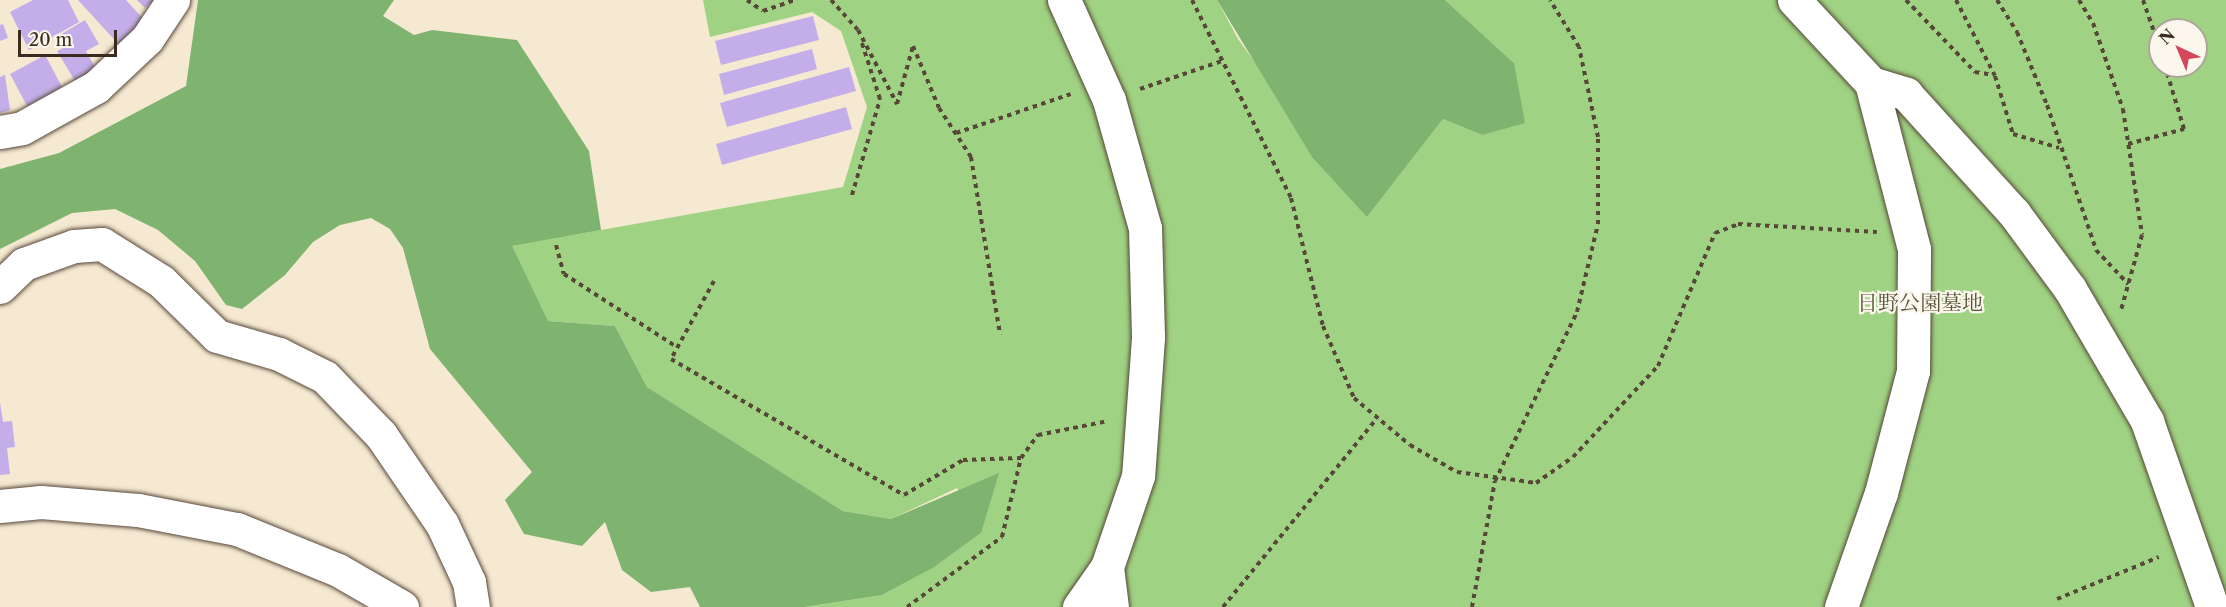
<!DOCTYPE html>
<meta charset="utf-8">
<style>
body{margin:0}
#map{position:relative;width:2226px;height:607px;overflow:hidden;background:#f5e9d2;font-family:"Libre Caslon Text","Noto Serif JP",serif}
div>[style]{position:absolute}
.green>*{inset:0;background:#9fd282}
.forest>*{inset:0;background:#7fb470}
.building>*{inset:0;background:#c3aeea}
.path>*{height:4px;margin-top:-2px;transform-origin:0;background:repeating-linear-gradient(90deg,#574739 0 4.5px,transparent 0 9px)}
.roads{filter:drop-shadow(0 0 2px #574739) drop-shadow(0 0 2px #574739)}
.minor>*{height:33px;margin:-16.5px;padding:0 16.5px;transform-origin:16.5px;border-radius:16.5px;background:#fff}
span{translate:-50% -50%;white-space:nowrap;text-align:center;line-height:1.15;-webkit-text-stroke:4.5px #fbf7ec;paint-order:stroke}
.park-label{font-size:21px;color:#545437}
.north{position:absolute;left:2148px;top:18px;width:60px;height:60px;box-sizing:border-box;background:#fbf7ec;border:2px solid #aea59a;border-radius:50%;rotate:316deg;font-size:16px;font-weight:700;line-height:24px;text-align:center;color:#3b2a1e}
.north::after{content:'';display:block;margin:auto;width:21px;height:27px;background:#d1495b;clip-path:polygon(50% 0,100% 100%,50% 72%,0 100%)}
.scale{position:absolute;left:18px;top:30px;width:99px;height:27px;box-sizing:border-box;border:3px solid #3b2a1e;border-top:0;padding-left:8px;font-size:18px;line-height:21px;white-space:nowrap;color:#3b2a1e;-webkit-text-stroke:4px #fbf7ec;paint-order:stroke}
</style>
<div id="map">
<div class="green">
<i style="clip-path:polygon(evenodd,703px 0,1217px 0,1238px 39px,1367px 217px,1443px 119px,1482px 135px,1514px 63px,1445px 0,2226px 0,2226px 607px,805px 607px,882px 595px,933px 568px,981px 533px,957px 488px,891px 519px,843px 511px,647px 387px,615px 326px,548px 321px,511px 246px,843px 187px,867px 107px,841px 31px,812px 12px,710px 37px,703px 0,2160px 30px,2196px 30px,2196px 66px,2160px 66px,2160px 30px)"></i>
</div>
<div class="forest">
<i style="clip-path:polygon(198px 0,394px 0,383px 16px,414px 35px,432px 30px,517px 40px,589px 151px,601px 230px,512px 246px,548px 321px,615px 326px,647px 387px,843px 511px,891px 519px,999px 473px,981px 533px,933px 568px,882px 595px,805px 607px,700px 607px,690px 587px,651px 592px,622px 570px,605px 522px,582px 546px,524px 534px,505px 500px,532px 472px,430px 349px,403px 248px,390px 229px,371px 218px,340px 225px,313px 242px,285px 275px,242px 309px,226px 305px,195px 261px,158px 230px,115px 209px,72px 213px,0 249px,0 169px,59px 153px,186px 86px)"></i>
<i style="clip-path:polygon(1217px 0,1445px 0,1514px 63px,1525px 123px,1482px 135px,1443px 119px,1367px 217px,1312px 157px)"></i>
</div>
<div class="building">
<i style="clip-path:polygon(33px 0,68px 0,79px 22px,29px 50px,10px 12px)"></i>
<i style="clip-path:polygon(78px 0,126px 0,148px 24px,122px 48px)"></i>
<i style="clip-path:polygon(137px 0,154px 0,145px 8px)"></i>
<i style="clip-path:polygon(813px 16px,819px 40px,721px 65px,715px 41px)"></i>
<i style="clip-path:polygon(85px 20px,99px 44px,86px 51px,96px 69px,75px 81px,57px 51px,65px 47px,58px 36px)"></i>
<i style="clip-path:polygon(3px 24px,8px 38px,0 41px,0 25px)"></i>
<i style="clip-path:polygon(812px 49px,817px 69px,724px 95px,719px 74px)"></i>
<i style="clip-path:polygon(45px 55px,62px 87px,27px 106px,10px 74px)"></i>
<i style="clip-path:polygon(849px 67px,856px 91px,727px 127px,720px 103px)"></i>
<i style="clip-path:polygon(5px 75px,10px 110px,0 113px,0 77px)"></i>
<i style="clip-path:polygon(846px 107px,852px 129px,722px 165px,716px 144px)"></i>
<i style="clip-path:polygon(0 402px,3px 422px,12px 421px,15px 447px,7px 448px,10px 474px,0 475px)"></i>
</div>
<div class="path">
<i style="left:747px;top:0;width:19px;rotate:35deg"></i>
<i style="left:763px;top:11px;width:34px;rotate:-19deg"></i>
<i style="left:831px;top:0;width:40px;rotate:48deg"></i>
<i style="left:1192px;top:0;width:221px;rotate:63.4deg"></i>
<i style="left:1291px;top:198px;width:132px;rotate:76deg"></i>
<i style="left:1323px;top:326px;width:78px;rotate:66.7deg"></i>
<i style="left:1354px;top:398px;width:73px;rotate:40deg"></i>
<i style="left:1410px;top:445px;width:54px;rotate:29.9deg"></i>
<i style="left:1457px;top:472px;width:80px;rotate:7.9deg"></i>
<i style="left:1536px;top:483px;width:45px;rotate:-35.1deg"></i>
<i style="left:1573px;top:457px;width:125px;rotate:-47deg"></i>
<i style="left:1658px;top:366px;width:145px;rotate:-66.8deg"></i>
<i style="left:1715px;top:233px;width:25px;rotate:-21deg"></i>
<i style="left:1738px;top:224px;width:139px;rotate:3.3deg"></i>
<i style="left:1906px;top:0;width:100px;rotate:46.2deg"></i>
<i style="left:1975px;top:72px;width:19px;rotate:9deg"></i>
<i style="left:1956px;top:0;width:85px;rotate:62.8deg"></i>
<i style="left:1995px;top:76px;width:61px;rotate:72.8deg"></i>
<i style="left:2013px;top:134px;width:48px;rotate:16.9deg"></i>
<i style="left:1997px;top:0;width:38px;rotate:58deg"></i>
<i style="left:2017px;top:32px;width:79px;rotate:67.7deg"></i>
<i style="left:2047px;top:105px;width:153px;rotate:71.3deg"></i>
<i style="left:2096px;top:250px;width:47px;rotate:46.7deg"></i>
<i style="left:2079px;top:0;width:27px;rotate:59deg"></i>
<i style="left:2093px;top:23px;width:91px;rotate:70.8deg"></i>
<i style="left:2123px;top:109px;width:127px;rotate:81.4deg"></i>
<i style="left:2142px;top:235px;width:78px;rotate:105.6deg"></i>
<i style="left:2143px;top:0;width:52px;rotate:70.9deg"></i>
<i style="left:858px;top:30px;width:84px;rotate:62.2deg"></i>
<i style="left:897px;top:104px;width:60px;rotate:-74.6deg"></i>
<i style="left:913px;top:46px;width:67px;rotate:67.2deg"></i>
<i style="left:939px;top:108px;width:59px;rotate:56.9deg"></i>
<i style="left:971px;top:157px;width:180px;rotate:80.7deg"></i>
<i style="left:1140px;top:89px;width:87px;rotate:-18.9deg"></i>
<i style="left:956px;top:133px;width:121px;rotate:-18.7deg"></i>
<i style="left:2128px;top:144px;width:58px;rotate:-15deg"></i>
<i style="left:2184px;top:129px;width:66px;rotate:-106.8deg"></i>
<i style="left:852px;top:195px;width:100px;rotate:-73.7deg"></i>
<i style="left:880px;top:99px;width:62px;rotate:-107.9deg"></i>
<i style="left:556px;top:245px;width:30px;rotate:75deg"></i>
<i style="left:564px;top:274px;width:135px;rotate:32.9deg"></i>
<i style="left:714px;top:281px;width:89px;rotate:118.9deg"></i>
<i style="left:671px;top:359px;width:270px;rotate:30.3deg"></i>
<i style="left:904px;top:495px;width:69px;rotate:-30.7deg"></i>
<i style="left:963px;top:460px;width:58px;rotate:-2deg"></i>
<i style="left:2057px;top:599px;width:110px;rotate:-22.4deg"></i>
<i style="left:907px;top:607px;width:118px;rotate:-36.4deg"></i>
<i style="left:1002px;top:537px;width:81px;rotate:-76.5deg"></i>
<i style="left:1021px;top:458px;width:29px;rotate:-54deg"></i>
<i style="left:1038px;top:435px;width:71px;rotate:-11.3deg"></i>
<i style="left:1223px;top:607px;width:244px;rotate:-50.8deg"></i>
<i style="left:1472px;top:607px;width:128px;rotate:-79.7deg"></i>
<i style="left:1495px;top:481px;width:188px;rotate:-64.1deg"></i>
<i style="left:1577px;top:312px;width:90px;rotate:-76.6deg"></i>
<i style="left:1598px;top:224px;width:87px;rotate:-90deg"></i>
<i style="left:1598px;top:137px;width:92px;rotate:-101.9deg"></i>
<i style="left:1579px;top:47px;width:55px;rotate:-121.7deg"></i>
</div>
<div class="roads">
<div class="minor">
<i style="left:1064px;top:0;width:110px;rotate:65.8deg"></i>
<i style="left:1109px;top:100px;width:133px;rotate:74.3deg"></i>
<i style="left:1145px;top:228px;width:110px;rotate:88.4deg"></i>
<i style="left:1148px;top:338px;width:138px;rotate:94.1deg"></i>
<i style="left:1138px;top:476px;width:96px;rotate:108.8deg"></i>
<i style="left:1107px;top:567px;width:49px;rotate:125deg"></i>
<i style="left:1794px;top:0;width:113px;rotate:47.1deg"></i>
<i style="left:1871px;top:83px;width:37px;rotate:17deg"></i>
<i style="left:1906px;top:94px;width:161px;rotate:47.8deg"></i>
<i style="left:2014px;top:213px;width:94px;rotate:53.6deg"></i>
<i style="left:2070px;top:289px;width:153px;rotate:59.7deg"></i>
<i style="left:2147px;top:421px;width:197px;rotate:70.7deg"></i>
<i style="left:0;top:132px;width:22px;rotate:-10deg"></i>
<i style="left:22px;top:128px;width:85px;rotate:-29deg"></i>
<i style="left:96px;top:87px;width:70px;rotate:-43.3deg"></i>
<i style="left:147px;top:39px;width:47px;rotate:-56.3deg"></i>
<i style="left:0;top:287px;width:33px;rotate:-44deg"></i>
<i style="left:24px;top:264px;width:53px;rotate:-19.8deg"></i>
<i style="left:74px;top:246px;width:28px;rotate:-4deg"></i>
<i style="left:102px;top:244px;width:70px;rotate:32.1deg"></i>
<i style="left:161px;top:281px;width:78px;rotate:44.5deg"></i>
<i style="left:217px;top:336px;width:65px;rotate:16.2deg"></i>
<i style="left:279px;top:354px;width:51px;rotate:26.6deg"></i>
<i style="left:325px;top:377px;width:81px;rotate:46deg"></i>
<i style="left:381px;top:435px;width:108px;rotate:55.6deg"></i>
<i style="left:442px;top:524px;width:64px;rotate:65deg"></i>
<i style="left:469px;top:582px;width:25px;rotate:81deg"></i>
<i style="left:0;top:506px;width:41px;rotate:-5.6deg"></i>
<i style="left:41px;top:502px;width:97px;rotate:4.7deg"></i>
<i style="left:138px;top:510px;width:101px;rotate:10.9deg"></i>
<i style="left:237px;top:529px;width:109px;rotate:22.1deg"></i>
<i style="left:338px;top:570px;width:74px;rotate:30deg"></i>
<i style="left:1107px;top:567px;width:40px;rotate:82.9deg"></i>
<i style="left:1841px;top:607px;width:121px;rotate:-70.7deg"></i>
<i style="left:1881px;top:493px;width:126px;rotate:-75.3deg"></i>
<i style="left:1913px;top:371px;width:122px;rotate:-89.5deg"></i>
<i style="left:1914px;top:249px;width:171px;rotate:-104.5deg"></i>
</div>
</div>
<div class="park-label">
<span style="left:1920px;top:303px">日野公園墓地</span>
</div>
<div class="north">N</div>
<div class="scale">20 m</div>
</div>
